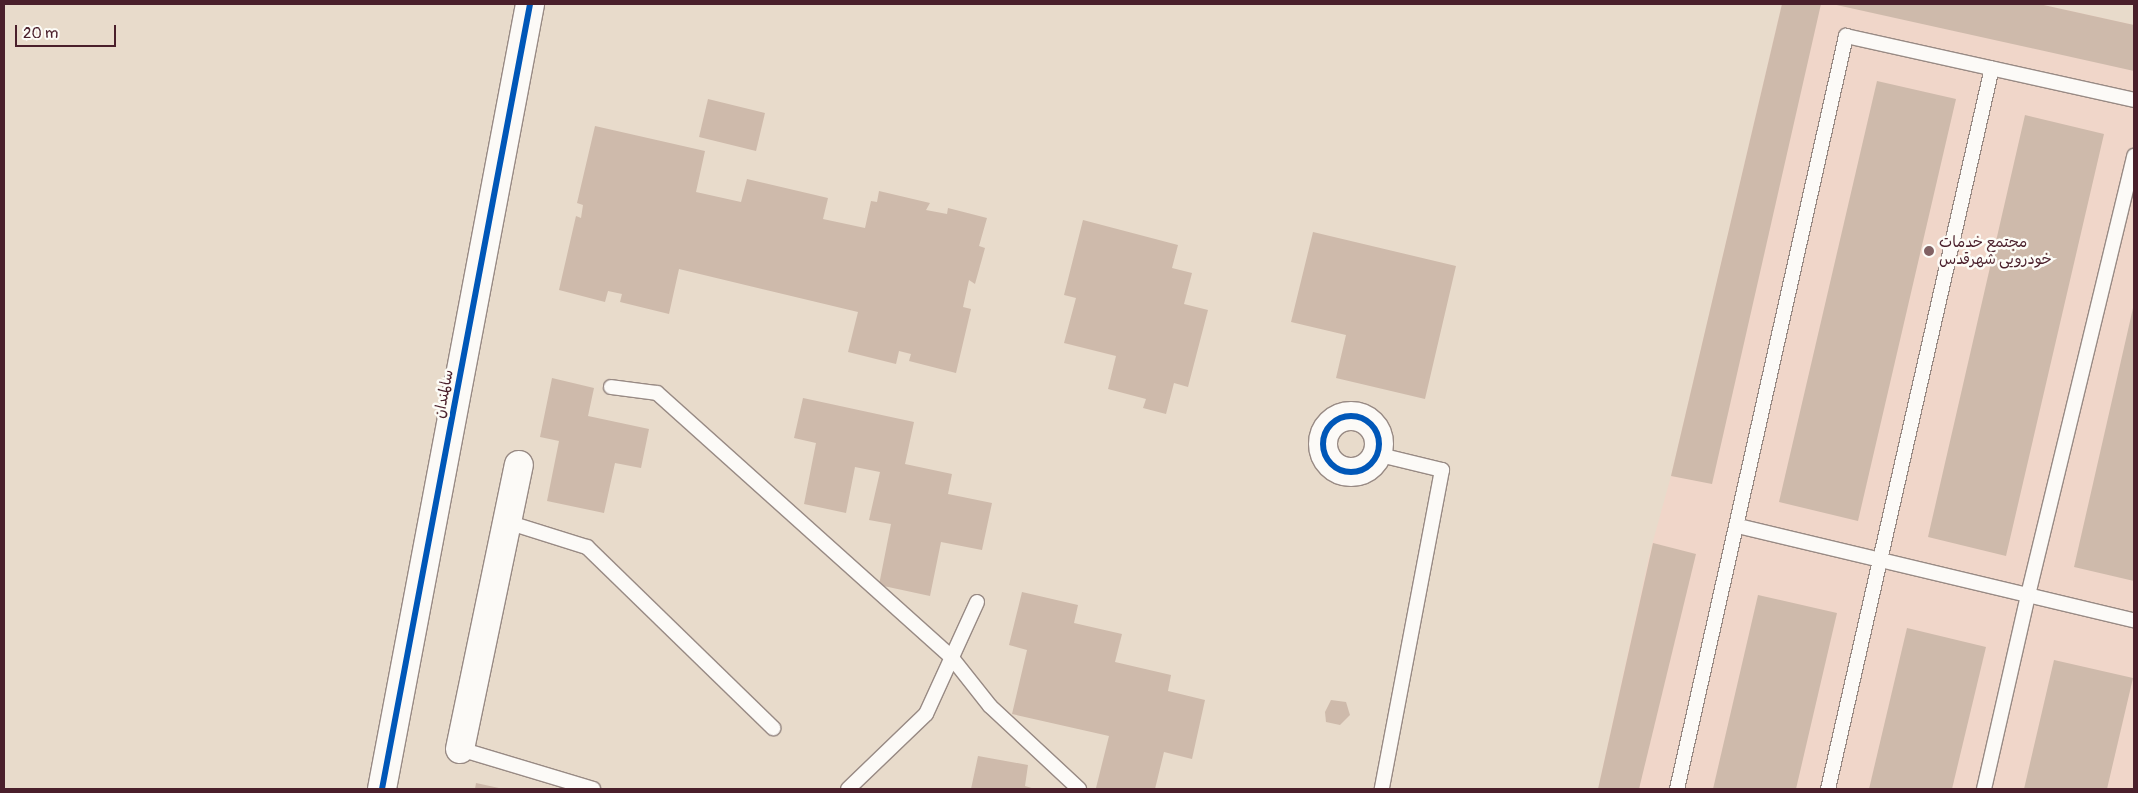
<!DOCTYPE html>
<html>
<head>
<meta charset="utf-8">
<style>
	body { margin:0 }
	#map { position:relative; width:2138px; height:793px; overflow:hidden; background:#e8dbcb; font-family:Pangolin,"Playpen Sans Arabic",sans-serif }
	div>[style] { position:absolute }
	.built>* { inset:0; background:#f0d6c9 }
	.building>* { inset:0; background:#cebaab }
	.roads { filter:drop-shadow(1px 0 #988a84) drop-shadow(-1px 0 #988a84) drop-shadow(0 1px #988a84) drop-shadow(0 -1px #988a84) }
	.service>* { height:14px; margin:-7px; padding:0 7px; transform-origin:7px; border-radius:7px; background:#fcfaf7 }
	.minor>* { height:28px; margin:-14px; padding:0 14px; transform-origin:14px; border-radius:14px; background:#fcfaf7 }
	.minor>.ring { margin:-14px; padding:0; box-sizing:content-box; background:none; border:28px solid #fcfaf7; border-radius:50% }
	.tertiary>* { height:28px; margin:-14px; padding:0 14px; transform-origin:14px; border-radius:14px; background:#fcfaf7 }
	.cycleway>* { height:6px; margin:-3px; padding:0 3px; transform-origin:3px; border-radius:3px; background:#0057b8 }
	.cycleway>.ring { margin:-3px; padding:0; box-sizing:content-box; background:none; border:6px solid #0057b8; border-radius:50% }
	.dots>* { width:14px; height:14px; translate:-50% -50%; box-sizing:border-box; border:2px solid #fdfcf7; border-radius:50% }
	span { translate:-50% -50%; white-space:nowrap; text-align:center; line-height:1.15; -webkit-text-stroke:5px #fdfcf7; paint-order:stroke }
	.poi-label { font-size:15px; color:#4a1f2b }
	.left { translate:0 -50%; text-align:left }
	.street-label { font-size:15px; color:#4a1f2b }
	.frame { position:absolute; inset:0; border:5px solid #4a1f2b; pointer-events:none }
	.scale { position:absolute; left:15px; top:25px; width:101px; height:22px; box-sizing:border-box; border:2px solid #4a1f2b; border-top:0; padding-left:6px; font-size:15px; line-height:18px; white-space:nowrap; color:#4a1f2b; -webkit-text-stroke:4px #fdfcf7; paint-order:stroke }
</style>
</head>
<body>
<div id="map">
	<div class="built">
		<i style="clip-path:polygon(1782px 4px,2039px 4px,2134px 25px,2134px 789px,1598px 789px,1650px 552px,1671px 476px)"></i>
	</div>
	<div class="building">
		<i style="clip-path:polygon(1782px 4px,1821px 4px,1712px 484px,1671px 476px)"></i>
		<i style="clip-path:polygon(1832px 4px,2039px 4px,2134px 25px,2134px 71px)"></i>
		<i style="clip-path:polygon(1877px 81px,1956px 99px,1858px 521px,1779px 502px)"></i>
		<i style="clip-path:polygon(708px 99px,765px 113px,756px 151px,699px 137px)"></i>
		<i style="clip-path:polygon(2025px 115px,2104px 134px,2006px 556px,1928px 537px)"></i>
		<i style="clip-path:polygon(595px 126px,705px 151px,696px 192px,741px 202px,747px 179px,828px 198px,823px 219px,865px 228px,871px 201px,877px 202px,879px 191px,930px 203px,926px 210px,947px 214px,948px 208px,987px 218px,979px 246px,985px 248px,975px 284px,969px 280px,963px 307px,971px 309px,956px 373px,909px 361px,911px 354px,899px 351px,896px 364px,848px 352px,858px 312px,679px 269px,669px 314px,620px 302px,622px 294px,608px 291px,605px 302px,559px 290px,576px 216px,581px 218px,583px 205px,577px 203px)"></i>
		<i style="clip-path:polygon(1083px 220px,1178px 245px,1172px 268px,1192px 273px,1184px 304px,1208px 310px,1188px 387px,1174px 383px,1166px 414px,1143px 408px,1146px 399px,1108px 389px,1116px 356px,1064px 343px,1076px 298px,1064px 295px)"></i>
		<i style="clip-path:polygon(1313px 232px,1456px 266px,1425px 399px,1336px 378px,1346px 335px,1291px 322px)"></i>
		<i style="clip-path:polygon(2133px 308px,2134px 309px,2134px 581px,2074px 567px)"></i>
		<i style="clip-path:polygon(552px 378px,594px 388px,588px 416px,649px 429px,641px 468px,615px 463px,604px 513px,547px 501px,559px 441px,540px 437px)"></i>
		<i style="clip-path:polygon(803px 398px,914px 422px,905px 464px,952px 474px,948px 494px,992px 503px,982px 550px,941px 542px,930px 596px,879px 585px,891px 524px,869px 520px,880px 472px,855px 467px,846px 513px,804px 504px,816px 443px,794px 438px)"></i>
		<i style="clip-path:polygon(1653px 543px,1696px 554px,1639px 789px,1598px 789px)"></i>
		<i style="clip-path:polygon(1022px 592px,1078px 605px,1074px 623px,1122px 634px,1115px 662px,1171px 675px,1168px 691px,1205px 700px,1192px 759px,1164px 752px,1155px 789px,1096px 788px,1109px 736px,1012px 714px,1027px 650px,1009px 645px)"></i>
		<i style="clip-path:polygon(1758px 595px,1837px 613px,1796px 789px,1713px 789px)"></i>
		<i style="clip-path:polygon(1907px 628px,1986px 647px,1952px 789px,1869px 789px)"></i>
		<i style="clip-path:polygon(2054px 660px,2133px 678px,2107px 789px,2024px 789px)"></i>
		<i style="clip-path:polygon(1331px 700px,1346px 702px,1350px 715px,1340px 725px,1326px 722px,1325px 712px)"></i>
		<i style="clip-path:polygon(978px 756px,1028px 765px,1025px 786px,1035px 789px,971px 789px)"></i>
		<i style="clip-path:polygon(476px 783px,499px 788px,499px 789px,475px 789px)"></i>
	</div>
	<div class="roads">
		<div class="service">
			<i style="left:611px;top:387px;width:46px;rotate:7.4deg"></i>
			<i style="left:657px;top:393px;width:397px;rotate:41.9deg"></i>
			<i style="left:952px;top:658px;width:61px;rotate:51.6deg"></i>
			<i style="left:990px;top:706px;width:122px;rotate:43deg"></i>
			<i style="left:1376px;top:454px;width:68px;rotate:13.6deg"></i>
			<i style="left:1442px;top:470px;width:325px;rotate:100.7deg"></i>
			<i style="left:507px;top:522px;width:84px;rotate:17.4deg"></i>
			<i style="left:587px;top:547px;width:260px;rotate:44.2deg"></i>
			<i style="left:1738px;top:526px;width:407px;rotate:13.4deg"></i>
			<i style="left:460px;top:749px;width:139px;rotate:16.7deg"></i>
			<i style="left:848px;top:789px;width:108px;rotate:-43.9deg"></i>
			<i style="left:926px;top:714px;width:123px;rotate:-65.5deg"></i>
			<i style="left:1677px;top:789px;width:772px;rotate:-77.35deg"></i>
			<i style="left:1846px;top:36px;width:295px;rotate:12.5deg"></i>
			<i style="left:1828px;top:789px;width:739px;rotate:-77.19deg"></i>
			<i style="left:1984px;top:789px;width:199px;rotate:-77.2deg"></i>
			<i style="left:2028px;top:595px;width:452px;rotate:-76.4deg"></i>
		</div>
		<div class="minor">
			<i class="ring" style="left:1323px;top:416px;width:28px;height:28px"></i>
			<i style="left:460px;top:749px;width:290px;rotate:-78.3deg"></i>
		</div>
		<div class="tertiary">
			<i style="left:382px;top:789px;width:799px;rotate:-79.32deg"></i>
		</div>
	</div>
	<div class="cycleway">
		<i class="ring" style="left:1323px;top:416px;width:50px;height:50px"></i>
		<i style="left:382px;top:789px;width:799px;rotate:-79.32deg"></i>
	</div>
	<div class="dots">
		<i style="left:1929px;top:251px;background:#816163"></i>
	</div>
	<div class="poi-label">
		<span class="left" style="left:1939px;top:251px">مجتمع خدمات<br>خودرویی شهرقدس</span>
	</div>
	<div class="street-label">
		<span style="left:444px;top:394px;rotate:-79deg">سالمندان</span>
	</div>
	<div class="frame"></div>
	<div class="scale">20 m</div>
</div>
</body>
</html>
